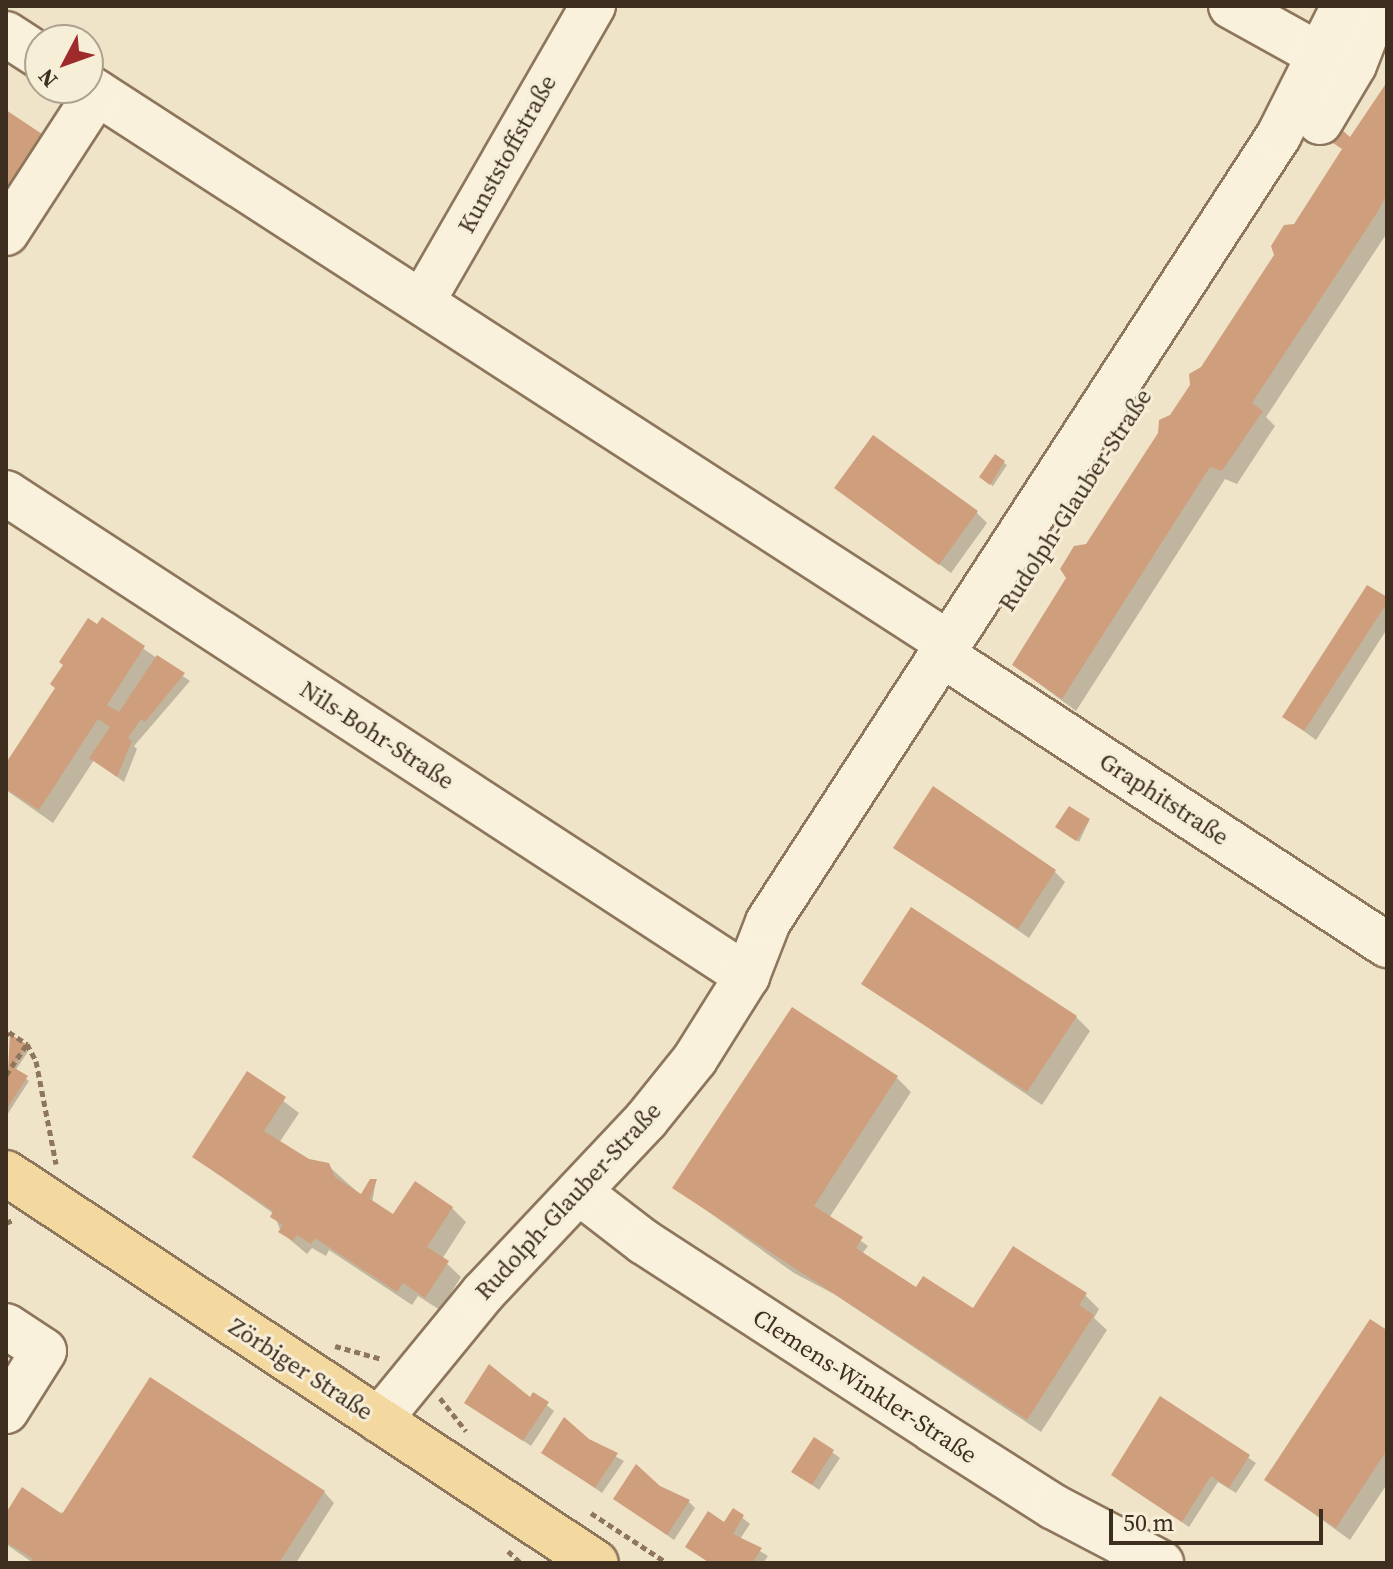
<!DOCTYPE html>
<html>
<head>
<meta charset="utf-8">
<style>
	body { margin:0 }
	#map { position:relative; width:1393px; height:1569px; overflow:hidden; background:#f0e4c8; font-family:"Source Serif 4",serif }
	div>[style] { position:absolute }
	.shadow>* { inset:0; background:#0003 }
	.building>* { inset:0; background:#cf9f7d }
	.path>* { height:5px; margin-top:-2.5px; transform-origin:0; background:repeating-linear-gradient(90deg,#8d765c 0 6px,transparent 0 10px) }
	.roads { filter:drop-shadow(2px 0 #8d765c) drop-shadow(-2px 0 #8d765c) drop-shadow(0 2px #8d765c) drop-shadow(0 -2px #8d765c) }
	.minor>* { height:44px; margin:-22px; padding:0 22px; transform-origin:22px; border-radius:22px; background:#faf1dc }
	.major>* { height:44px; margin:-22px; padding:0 22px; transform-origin:22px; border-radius:22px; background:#f3d9a0 }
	span { translate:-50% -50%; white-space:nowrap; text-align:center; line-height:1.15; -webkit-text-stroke:6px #f7eed8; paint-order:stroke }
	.street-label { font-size:24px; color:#3d2e20 }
	.frame { position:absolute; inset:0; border:8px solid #3d2e20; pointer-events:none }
	.north { position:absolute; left:24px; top:24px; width:80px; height:80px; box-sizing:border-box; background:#f7eed8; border:2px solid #ada18e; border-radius:50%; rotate:229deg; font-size:22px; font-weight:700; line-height:32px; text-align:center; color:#3d2e20 }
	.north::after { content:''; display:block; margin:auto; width:28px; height:36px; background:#9e2a2b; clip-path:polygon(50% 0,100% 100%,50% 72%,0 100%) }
	.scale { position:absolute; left:1109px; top:1509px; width:214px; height:36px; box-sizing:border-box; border:4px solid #3d2e20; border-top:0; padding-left:10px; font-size:24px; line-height:28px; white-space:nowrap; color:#3d2e20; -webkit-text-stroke:6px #f7eed8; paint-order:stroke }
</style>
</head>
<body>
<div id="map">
	<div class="shadow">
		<i style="clip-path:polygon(1387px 86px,1387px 233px,1266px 417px,1275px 426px,1237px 484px,1225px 479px,1076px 711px,1014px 665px)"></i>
		<i style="clip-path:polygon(995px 457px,1007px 465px,993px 486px,984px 480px)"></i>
		<i style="clip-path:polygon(837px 488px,977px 513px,987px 523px,951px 573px)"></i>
		<i style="clip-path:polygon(1387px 600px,1387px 629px,1316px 740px,1285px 717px)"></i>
		<i style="clip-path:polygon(102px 620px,190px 681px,134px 746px,137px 749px,124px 782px,94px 760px,53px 823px,6px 790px,6px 767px)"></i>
		<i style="clip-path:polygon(1089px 821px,1079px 842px,1060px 830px)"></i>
		<i style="clip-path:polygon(896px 847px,1055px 872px,1065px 882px,1029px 938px)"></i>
		<i style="clip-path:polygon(864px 984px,1076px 1017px,1090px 1031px,1042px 1105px)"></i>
		<i style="clip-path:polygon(10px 1037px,29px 1050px,15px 1071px,29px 1081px,7px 1115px)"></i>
		<i style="clip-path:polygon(248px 1074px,299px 1113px,279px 1143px,308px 1161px,325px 1163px,362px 1196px,376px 1181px,372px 1203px,394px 1217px,452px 1208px,466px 1222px,442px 1259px,461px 1277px,440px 1310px,418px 1296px,412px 1305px,329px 1250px,326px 1256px,312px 1248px,307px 1254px,281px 1232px,274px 1214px,194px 1157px)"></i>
		<i style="clip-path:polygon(897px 1078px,911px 1092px,829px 1218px,868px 1246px,862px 1254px,916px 1289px,974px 1311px,1085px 1295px,1099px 1309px,1094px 1318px,1107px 1330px,1041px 1432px,834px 1294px,794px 1273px,675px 1188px)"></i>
		<i style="clip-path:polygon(1387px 1332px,1387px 1484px,1350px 1540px,1267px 1480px)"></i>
		<i style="clip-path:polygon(534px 1395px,554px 1411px,531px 1446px,466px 1402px,530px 1399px)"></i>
		<i style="clip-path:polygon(1161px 1399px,1256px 1463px,1236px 1493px,1218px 1482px,1189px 1527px,1120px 1481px)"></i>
		<i style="clip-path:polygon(815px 1440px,840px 1458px,819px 1490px,794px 1472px)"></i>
		<i style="clip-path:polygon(587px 1441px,624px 1461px,602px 1493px,544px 1452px)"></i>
		<i style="clip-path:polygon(324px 1492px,334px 1503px,296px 1563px,33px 1563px,6px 1544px,6px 1517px)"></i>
		<i style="clip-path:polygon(616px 1499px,689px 1502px,695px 1508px,674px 1540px)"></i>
		<i style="clip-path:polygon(734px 1511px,750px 1524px,740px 1539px,768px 1556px,763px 1563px,709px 1563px,687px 1546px,724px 1525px)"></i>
	</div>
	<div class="building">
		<i style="clip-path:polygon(1387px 82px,1387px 194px,1377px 213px,1252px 403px,1263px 411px,1222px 471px,1210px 467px,1062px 699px,1012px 665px,1066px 578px,1060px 569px,1074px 546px,1086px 544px,1158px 433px,1159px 420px,1170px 415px,1190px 385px,1189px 374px,1201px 367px,1274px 255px,1271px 246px,1284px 225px,1294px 224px,1342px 149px,1333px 143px,1342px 130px,1350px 137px)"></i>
		<i style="clip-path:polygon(6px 110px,54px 142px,6px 214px)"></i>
		<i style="clip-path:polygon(873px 435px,978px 511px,939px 565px,834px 488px)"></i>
		<i style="clip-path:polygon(995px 454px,1005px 461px,990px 485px,979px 477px)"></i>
		<i style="clip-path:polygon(1367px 585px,1387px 597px,1387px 603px,1304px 731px,1282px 717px)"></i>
		<i style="clip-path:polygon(102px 617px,145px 646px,107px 705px,119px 712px,157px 655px,185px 673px,145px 722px,141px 719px,128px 738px,132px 741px,117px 777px,89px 758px,110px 727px,98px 719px,39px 810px,6px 789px,6px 763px,55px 688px,50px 684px,63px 665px,59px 662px,88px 618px,97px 624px)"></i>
		<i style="clip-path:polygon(933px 786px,1056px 870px,1018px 929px,893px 848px)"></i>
		<i style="clip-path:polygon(1069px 806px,1090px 819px,1076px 841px,1055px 827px)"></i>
		<i style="clip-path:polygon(911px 907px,1077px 1016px,1027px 1092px,861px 984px)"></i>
		<i style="clip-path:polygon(792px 1007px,898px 1076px,814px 1206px,863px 1237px,856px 1248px,916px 1287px,923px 1276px,973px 1308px,1013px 1246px,1087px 1293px,1079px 1305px,1094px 1315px,1027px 1420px,672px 1188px)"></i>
		<i style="clip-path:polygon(10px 1034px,28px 1045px,13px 1067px,28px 1076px,6px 1110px)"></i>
		<i style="clip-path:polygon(247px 1071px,286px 1097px,264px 1131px,309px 1159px,329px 1163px,335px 1177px,361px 1194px,370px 1179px,377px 1179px,370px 1199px,393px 1214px,415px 1181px,453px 1207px,427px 1247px,449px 1261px,425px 1298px,403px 1283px,397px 1292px,315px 1238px,311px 1244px,297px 1235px,293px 1241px,278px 1232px,283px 1225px,270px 1217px,273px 1211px,192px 1157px)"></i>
		<i style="clip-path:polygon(1370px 1319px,1387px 1330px,1387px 1450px,1336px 1528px,1264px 1480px)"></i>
		<i style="clip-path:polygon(489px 1364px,530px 1397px,533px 1392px,549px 1402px,523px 1441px,464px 1403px)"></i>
		<i style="clip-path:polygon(150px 1377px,325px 1491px,279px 1563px,31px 1563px,33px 1559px,6px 1542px,6px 1513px,22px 1487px,62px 1514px)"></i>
		<i style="clip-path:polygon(1160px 1396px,1250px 1455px,1229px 1488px,1211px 1476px,1182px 1522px,1111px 1475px)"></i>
		<i style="clip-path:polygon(564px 1417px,589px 1439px,618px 1453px,595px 1488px,541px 1453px)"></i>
		<i style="clip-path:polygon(814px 1437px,834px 1450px,812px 1485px,791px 1472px)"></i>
		<i style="clip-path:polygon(636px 1464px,660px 1486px,690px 1500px,667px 1535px,613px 1499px)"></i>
		<i style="clip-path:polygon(733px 1508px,744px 1515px,733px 1534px,762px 1548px,752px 1563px,710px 1563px,685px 1547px,708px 1511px,724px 1522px)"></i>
	</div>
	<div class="path">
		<i style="left:6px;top:1035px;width:4px;rotate:-45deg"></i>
		<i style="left:9px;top:1032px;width:22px;rotate:34deg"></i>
		<i style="left:27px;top:1044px;width:19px;rotate:62deg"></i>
		<i style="left:36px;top:1061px;width:105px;rotate:79deg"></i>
		<i style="left:6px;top:1075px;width:37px;rotate:-56deg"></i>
		<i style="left:6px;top:1223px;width:10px;rotate:-24deg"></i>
		<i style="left:335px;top:1346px;width:49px;rotate:15.5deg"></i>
		<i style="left:440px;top:1398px;width:42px;rotate:51.8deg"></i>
		<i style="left:591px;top:1513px;width:91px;rotate:33.3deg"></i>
		<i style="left:508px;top:1551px;width:18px;rotate:43deg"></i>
	</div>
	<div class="roads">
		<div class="minor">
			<i style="left:1231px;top:6px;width:105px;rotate:29deg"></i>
			<i style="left:6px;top:34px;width:40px;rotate:32.9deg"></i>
			<i style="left:88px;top:87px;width:1024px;rotate:32.88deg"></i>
			<i style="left:1320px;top:122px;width:66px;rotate:-59.2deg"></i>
			<i style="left:1354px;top:65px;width:63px;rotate:-68.7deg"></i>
			<i style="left:6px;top:233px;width:167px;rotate:-57deg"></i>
			<i style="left:422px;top:302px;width:342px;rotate:-60deg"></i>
			<i style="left:6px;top:493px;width:885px;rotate:33.1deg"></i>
			<i style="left:941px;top:654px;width:533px;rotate:33.12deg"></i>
			<i style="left:579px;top:1192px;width:82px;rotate:37.6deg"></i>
			<i style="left:644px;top:1242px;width:345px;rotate:33deg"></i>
			<i style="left:933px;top:1430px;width:143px;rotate:32.5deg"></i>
			<i style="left:1054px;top:1507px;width:121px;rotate:27.6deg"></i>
			<i style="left:6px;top:1326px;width:45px;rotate:33.3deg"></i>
			<i style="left:44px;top:1351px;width:71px;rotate:122.3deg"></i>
			<i style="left:379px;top:1420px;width:164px;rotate:-50.7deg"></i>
			<i style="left:483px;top:1293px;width:238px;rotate:-46.7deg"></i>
			<i style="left:646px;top:1120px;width:78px;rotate:-51.2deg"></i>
			<i style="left:695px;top:1059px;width:98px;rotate:-57.9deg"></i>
			<i style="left:747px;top:976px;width:58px;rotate:-68.7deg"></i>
			<i style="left:768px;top:922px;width:938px;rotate:-57deg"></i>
			<i style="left:1279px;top:135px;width:144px;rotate:-63.3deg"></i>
		</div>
		<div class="major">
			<i style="left:6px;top:1173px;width:707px;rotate:33.47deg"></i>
		</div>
	</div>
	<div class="street-label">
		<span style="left:507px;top:154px;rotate:-61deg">Kunststoffstraße</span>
		<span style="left:1075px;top:500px;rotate:-57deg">Rudolph-Glauber-Straße</span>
		<span style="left:377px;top:735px;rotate:33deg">Nils-Bohr-Straße</span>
		<span style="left:1164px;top:799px;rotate:33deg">Graphitstraße</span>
		<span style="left:568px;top:1201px;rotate:-47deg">Rudolph-Glauber-Straße</span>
		<span style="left:301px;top:1369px;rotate:33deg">Zörbiger Straße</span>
		<span style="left:865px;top:1386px;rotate:33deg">Clemens-Winkler-Straße</span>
	</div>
	<div class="frame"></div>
	<div class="north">N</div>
	<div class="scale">50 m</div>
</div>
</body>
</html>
